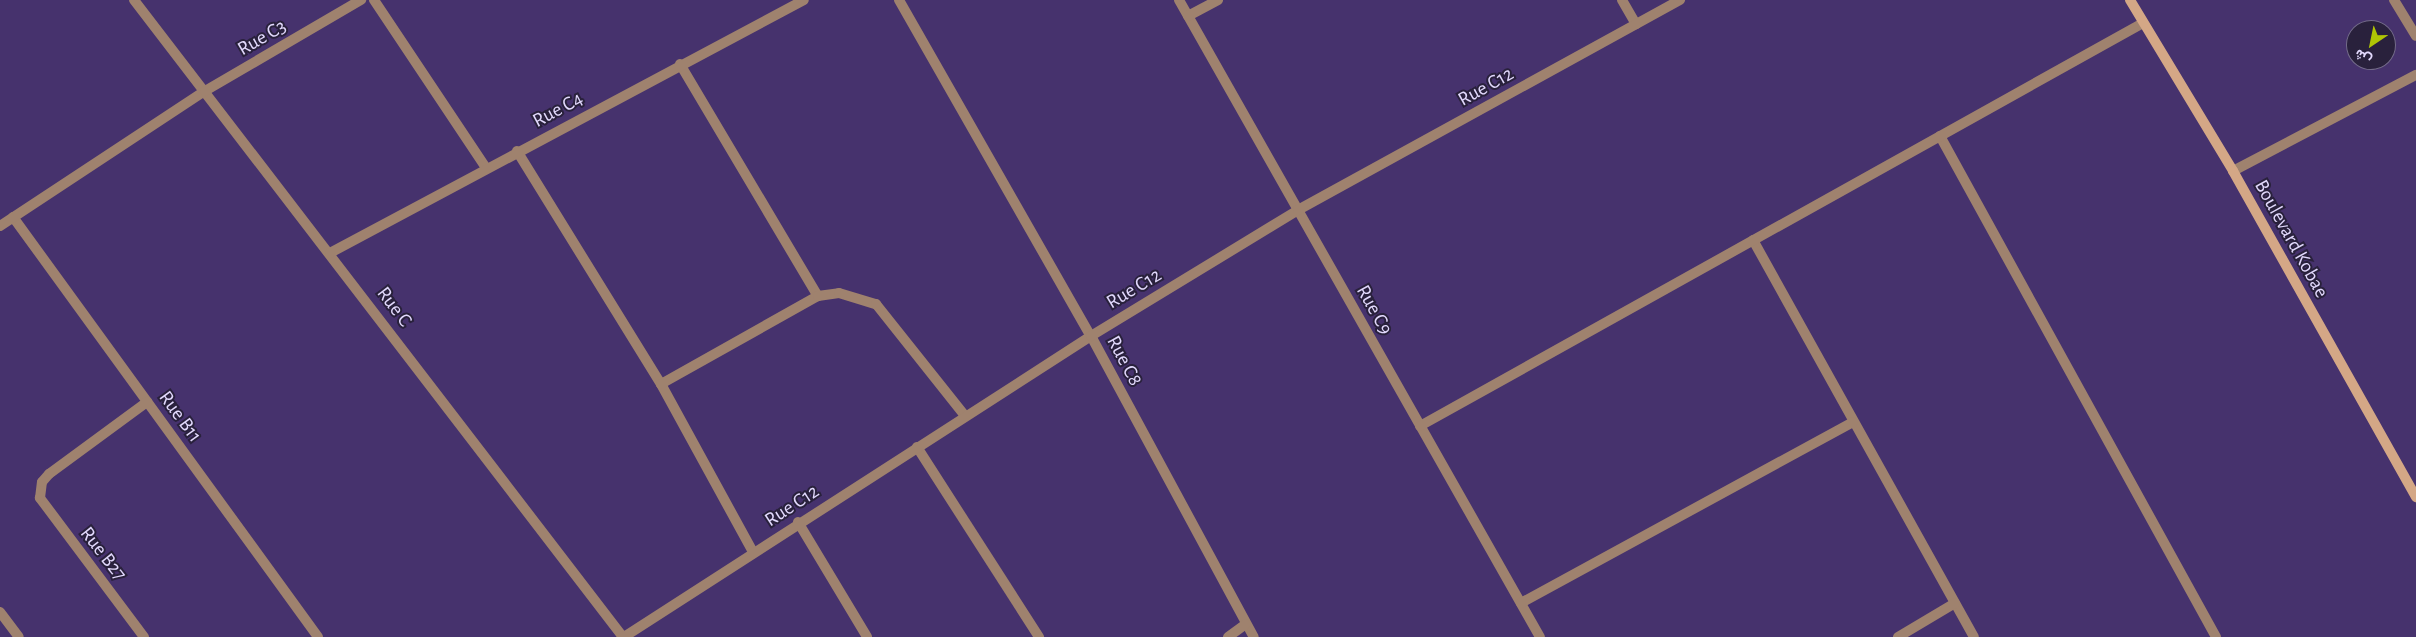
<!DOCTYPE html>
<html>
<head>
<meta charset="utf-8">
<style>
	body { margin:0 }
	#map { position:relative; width:2416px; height:637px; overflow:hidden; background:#46326d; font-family:"Alegreya Sans",Vazirmatn,sans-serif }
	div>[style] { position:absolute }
	.street>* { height:10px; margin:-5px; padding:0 5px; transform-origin:5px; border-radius:5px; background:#9f826e }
	.secondary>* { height:10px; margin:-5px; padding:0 5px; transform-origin:5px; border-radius:5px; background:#d4a786 }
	span { translate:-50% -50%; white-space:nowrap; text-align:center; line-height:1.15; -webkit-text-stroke:4px #29213c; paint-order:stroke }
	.street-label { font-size:20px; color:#e2d9fd }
	.north { position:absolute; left:2346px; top:20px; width:50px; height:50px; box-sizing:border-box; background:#29213c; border:1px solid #736b89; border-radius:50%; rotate:214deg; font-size:14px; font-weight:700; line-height:20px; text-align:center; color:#e2d9fd }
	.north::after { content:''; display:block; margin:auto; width:18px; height:22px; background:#afc504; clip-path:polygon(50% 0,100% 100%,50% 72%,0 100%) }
</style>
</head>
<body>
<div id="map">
	<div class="street">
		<i style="left:134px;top:0;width:803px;rotate:52.49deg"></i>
		<i style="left:374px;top:0;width:202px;rotate:56.3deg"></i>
		<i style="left:899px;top:0;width:387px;rotate:60.3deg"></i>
		<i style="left:1091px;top:336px;width:342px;rotate:61.6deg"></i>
		<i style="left:1179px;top:0;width:732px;rotate:60.46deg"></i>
		<i style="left:1622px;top:0;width:28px;rotate:60deg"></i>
		<i style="left:2394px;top:0;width:42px;rotate:58.6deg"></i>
		<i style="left:1188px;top:16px;width:34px;rotate:-28deg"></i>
		<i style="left:680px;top:64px;width:270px;rotate:59.3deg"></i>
		<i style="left:1940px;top:136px;width:572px;rotate:61.15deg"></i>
		<i style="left:517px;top:151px;width:274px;rotate:58.3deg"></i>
		<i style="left:661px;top:384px;width:192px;rotate:61.3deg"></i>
		<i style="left:2233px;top:171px;width:207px;rotate:-27.7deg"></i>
		<i style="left:13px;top:217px;width:519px;rotate:54.01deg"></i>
		<i style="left:0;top:226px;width:245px;rotate:-33.4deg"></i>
		<i style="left:205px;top:91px;width:181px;rotate:-30.3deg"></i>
		<i style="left:1753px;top:240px;width:454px;rotate:60.9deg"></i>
		<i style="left:330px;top:253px;width:537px;rotate:-28.09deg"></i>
		<i style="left:661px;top:384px;width:180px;rotate:-29.3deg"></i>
		<i style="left:818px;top:296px;width:21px;rotate:-8deg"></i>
		<i style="left:839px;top:293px;width:39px;rotate:17deg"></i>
		<i style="left:876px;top:304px;width:143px;rotate:51.5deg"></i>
		<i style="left:1420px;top:426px;width:828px;rotate:-29.14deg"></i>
		<i style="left:917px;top:447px;width:226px;rotate:57.3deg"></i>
		<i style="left:798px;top:522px;width:134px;rotate:59deg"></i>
		<i style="left:1521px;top:603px;width:378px;rotate:-28.6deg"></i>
		<i style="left:0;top:612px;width:31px;rotate:53deg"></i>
		<i style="left:144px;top:637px;width:174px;rotate:-126.8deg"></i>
		<i style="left:40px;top:498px;width:16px;rotate:-83deg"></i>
		<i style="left:42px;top:482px;width:11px;rotate:-49deg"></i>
		<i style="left:49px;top:474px;width:122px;rotate:-36.3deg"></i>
		<i style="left:624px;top:637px;width:556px;rotate:-32.8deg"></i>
		<i style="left:1091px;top:336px;width:242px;rotate:-31.3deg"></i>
		<i style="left:1298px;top:210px;width:436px;rotate:-28.8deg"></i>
		<i style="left:1228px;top:637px;width:22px;rotate:-36deg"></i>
		<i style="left:1898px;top:637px;width:66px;rotate:-30.8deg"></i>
	</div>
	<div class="secondary">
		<i style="left:2130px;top:0;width:200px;rotate:58.9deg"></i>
		<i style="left:2233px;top:171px;width:374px;rotate:60.7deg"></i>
	</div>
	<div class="street-label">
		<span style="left:262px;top:38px;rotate:-30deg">Rue C3</span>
		<span style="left:1486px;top:87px;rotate:-29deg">Rue C12</span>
		<span style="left:558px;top:110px;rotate:-28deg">Rue C4</span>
		<span style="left:2291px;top:239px;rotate:61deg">Boulevard Kobae</span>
		<span style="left:1134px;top:289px;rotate:-31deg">Rue C12</span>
		<span style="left:394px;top:307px;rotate:53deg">Rue C</span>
		<span style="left:1374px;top:310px;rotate:61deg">Rue C9</span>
		<span style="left:1124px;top:361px;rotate:62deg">Rue C8</span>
		<span style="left:180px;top:417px;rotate:54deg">Rue B11</span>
		<span style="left:792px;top:506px;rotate:-33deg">Rue C12</span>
		<span style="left:103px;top:554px;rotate:52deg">Rue B27</span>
	</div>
	<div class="north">ش</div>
</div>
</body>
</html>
